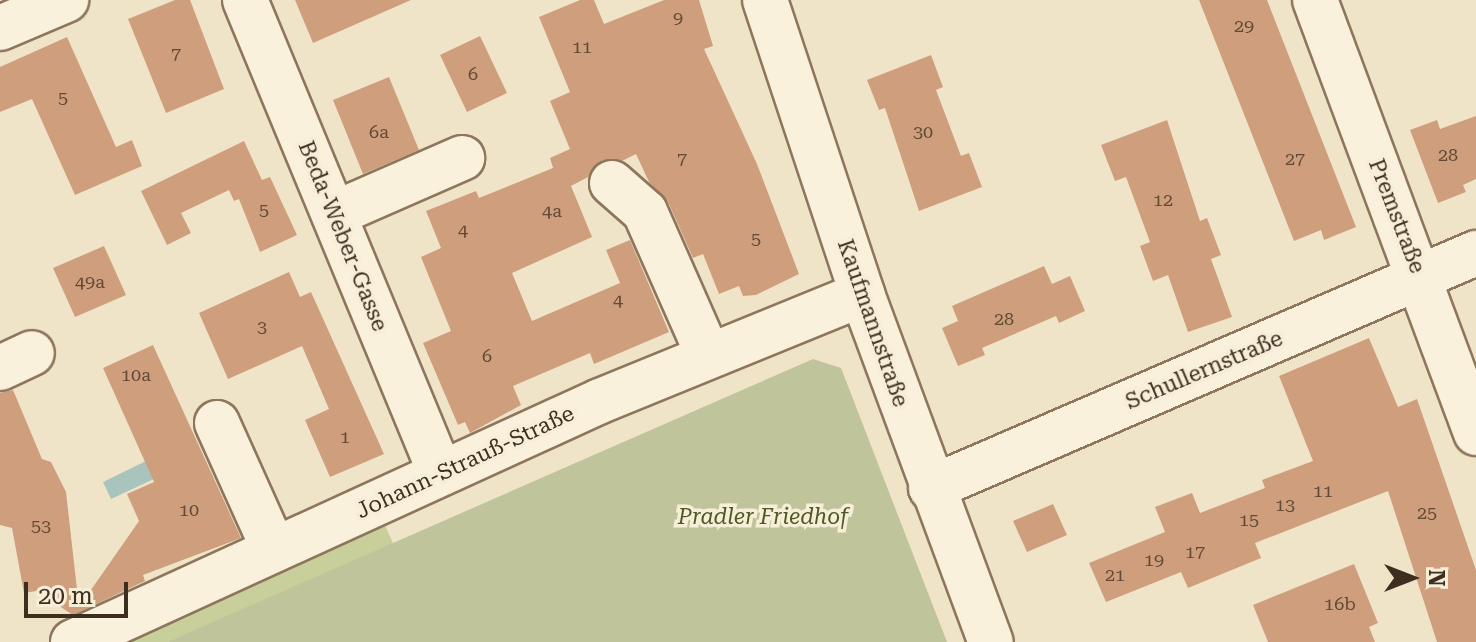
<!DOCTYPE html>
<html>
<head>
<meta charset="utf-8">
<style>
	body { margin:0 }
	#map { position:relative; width:1476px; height:642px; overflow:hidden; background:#f0e4c8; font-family:"Roboto Serif",serif }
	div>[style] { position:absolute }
	.green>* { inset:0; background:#c9cf9b }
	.cemetery>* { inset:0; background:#bfc49a }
	.water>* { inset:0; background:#a9c4bc }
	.building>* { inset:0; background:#cf9f7d }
	.roads { filter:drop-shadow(2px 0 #8d765c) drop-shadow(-2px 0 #8d765c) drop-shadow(0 2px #8d765c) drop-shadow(0 -2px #8d765c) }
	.minor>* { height:44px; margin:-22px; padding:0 22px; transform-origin:22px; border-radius:22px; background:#faf1dc }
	span { translate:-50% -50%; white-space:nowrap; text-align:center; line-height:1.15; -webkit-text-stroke:7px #f7eed8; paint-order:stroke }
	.number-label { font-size:18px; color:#624a37 }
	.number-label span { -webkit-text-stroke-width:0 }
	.street-label { font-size:22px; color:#3d2e20 }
	.park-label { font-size:22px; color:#4d5a26; font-style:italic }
	.north { position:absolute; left:1372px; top:538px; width:80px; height:80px; -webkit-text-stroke:6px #f7eed8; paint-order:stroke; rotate:90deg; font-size:22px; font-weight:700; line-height:32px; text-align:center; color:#3d2e20 }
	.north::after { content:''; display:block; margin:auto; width:28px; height:36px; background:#3d2e20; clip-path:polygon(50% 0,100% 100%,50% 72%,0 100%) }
	.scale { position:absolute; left:24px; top:582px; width:104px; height:36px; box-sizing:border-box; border:4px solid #3d2e20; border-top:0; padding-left:10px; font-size:24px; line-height:28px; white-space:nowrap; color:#3d2e20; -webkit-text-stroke:6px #f7eed8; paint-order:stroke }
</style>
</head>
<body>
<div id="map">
	<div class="green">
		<i style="clip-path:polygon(382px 519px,394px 545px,167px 642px,89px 642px)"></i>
	</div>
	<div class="cemetery">
		<i style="clip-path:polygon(813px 359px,841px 368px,947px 642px,167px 642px)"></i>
	</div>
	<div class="water">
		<i style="clip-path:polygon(148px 460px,156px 478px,111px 499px,103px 482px)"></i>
	</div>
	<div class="building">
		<i style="clip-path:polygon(175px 0,190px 0,224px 89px,166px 113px,128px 19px)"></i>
		<i style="clip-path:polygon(295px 0,411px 0,313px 43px)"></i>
		<i style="clip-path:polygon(580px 0,594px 0,604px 24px,664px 0,699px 0,713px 46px,704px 49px,757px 164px,799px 274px,756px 295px,743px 296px,739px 286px,719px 294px,703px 254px,693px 258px,668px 202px,649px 182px,636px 154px,622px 161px,603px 160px,588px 177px,571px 186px,592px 237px,512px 273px,532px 321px,620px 283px,606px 250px,630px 240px,669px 332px,594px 364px,590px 353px,513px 386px,521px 405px,470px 433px,465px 422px,458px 425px,423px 343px,451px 331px,421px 257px,441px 248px,426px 211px,476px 191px,479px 198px,553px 168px,550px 158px,570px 149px,550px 101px,570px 92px,539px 17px)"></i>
		<i style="clip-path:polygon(1199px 0,1267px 0,1356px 227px,1324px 240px,1321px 230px,1294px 241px)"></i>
		<i style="clip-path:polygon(480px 36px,507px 93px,467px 112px,440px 55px)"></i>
		<i style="clip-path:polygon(67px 37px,116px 147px,132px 140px,142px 166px,75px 195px,32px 99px,0 112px,0 67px)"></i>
		<i style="clip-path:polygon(931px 55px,943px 87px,936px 90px,961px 156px,969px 153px,982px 187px,919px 211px,885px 108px,879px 110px,867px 80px)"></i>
		<i style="clip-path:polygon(389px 77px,419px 150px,363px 174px,333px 100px)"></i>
		<i style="clip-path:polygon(1476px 116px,1476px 179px,1463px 185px,1466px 192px,1438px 203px,1410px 130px,1437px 120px,1440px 129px)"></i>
		<i style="clip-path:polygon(1167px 120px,1200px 221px,1207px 218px,1221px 255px,1211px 259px,1232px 317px,1188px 332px,1168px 275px,1153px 281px,1140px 246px,1150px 242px,1126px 177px,1115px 181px,1101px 145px)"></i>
		<i style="clip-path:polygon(244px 141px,262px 180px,270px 177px,297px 235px,260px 252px,239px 199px,234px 201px,229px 190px,181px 213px,191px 233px,167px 245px,141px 191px)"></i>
		<i style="clip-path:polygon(104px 246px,126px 295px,75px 317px,53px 268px)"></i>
		<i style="clip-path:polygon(1044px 266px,1052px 284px,1070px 276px,1085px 311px,1059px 323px,1056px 316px,982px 348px,985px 355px,958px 366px,942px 328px,958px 321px,952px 306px)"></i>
		<i style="clip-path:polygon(289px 272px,300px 297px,311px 292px,384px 454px,330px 477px,305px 420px,329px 409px,302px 346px,228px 379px,199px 313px)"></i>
		<i style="clip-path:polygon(1369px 338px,1398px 407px,1417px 399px,1476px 570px,1476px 642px,1437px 642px,1388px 491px,1255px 543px,1261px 558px,1188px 588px,1181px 572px,1106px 602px,1089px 563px,1165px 532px,1155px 507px,1192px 493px,1200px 513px,1265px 488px,1262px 480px,1313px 461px,1279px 376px)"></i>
		<i style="clip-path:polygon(153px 345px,241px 538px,143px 575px,145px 581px,73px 615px,36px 591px,24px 593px,12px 528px,0 525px,0 393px,13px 390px,42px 459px,51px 462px,66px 492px,79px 607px,139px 521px,127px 494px,154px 482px,103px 368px)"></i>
		<i style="clip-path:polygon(1053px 504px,1067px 535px,1027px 552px,1013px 521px)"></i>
		<i style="clip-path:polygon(1354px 564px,1378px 623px,1369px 627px,1375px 642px,1268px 642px,1253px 605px)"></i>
	</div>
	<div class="roads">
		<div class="minor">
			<i style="left:245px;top:0;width:511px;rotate:67.55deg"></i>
			<i style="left:765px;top:0;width:310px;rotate:71.7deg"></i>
			<i style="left:862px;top:294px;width:371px;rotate:69.7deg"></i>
			<i style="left:1315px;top:0;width:462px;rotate:69.6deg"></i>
			<i style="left:0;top:28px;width:72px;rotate:-23deg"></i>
			<i style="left:612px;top:183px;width:44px;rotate:41.3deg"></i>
			<i style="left:645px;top:212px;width:156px;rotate:66.2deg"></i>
			<i style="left:334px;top:214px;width:140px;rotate:-23.6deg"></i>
			<i style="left:0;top:368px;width:35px;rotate:-25deg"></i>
			<i style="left:217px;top:423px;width:139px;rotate:65.8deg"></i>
			<i style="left:931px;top:488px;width:594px;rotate:-23.33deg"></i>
			<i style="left:73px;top:642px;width:579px;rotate:-24.57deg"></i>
			<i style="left:600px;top:401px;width:283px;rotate:-22.2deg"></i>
		</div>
	</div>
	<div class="number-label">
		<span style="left:678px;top:18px">9</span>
		<span style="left:1244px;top:26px">29</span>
		<span style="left:582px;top:47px">11</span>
		<span style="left:176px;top:54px">7</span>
		<span style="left:473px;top:74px">6</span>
		<span style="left:63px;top:98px">5</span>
		<span style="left:379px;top:132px">6a</span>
		<span style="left:923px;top:132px">30</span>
		<span style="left:1448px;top:155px">28</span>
		<span style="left:682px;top:159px">7</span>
		<span style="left:1295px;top:159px">27</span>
		<span style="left:1163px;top:200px">12</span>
		<span style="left:264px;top:210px">5</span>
		<span style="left:552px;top:211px">4a</span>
		<span style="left:463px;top:230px">4</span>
		<span style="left:756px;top:239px">5</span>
		<span style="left:90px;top:282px">49a</span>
		<span style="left:618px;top:300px">4</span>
		<span style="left:1004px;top:319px">28</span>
		<span style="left:262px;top:327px">3</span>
		<span style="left:487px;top:356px">6</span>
		<span style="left:136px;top:375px">10a</span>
		<span style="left:345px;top:437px">1</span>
		<span style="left:1323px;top:491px">11</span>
		<span style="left:1285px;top:505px">13</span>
		<span style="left:189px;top:510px">10</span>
		<span style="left:1427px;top:513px">25</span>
		<span style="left:1249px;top:520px">15</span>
		<span style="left:41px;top:526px">53</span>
		<span style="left:1195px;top:552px">17</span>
		<span style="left:1154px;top:560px">19</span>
		<span style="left:1115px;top:575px">21</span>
		<span style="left:1340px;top:604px">16b</span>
	</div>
	<div class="street-label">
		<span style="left:1397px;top:216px;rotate:69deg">Premstraße</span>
		<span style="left:343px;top:236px;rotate:68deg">Beda-Weber-Gasse</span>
		<span style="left:873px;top:323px;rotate:71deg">Kaufmannstraße</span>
		<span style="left:1204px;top:370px;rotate:-23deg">Schullernstraße</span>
		<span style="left:465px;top:462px;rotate:-25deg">Johann-Strauß-Straße</span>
	</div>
	<div class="park-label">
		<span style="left:763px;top:517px">Pradler Friedhof</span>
	</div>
	<div class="north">N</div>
	<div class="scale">20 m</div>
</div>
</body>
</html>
